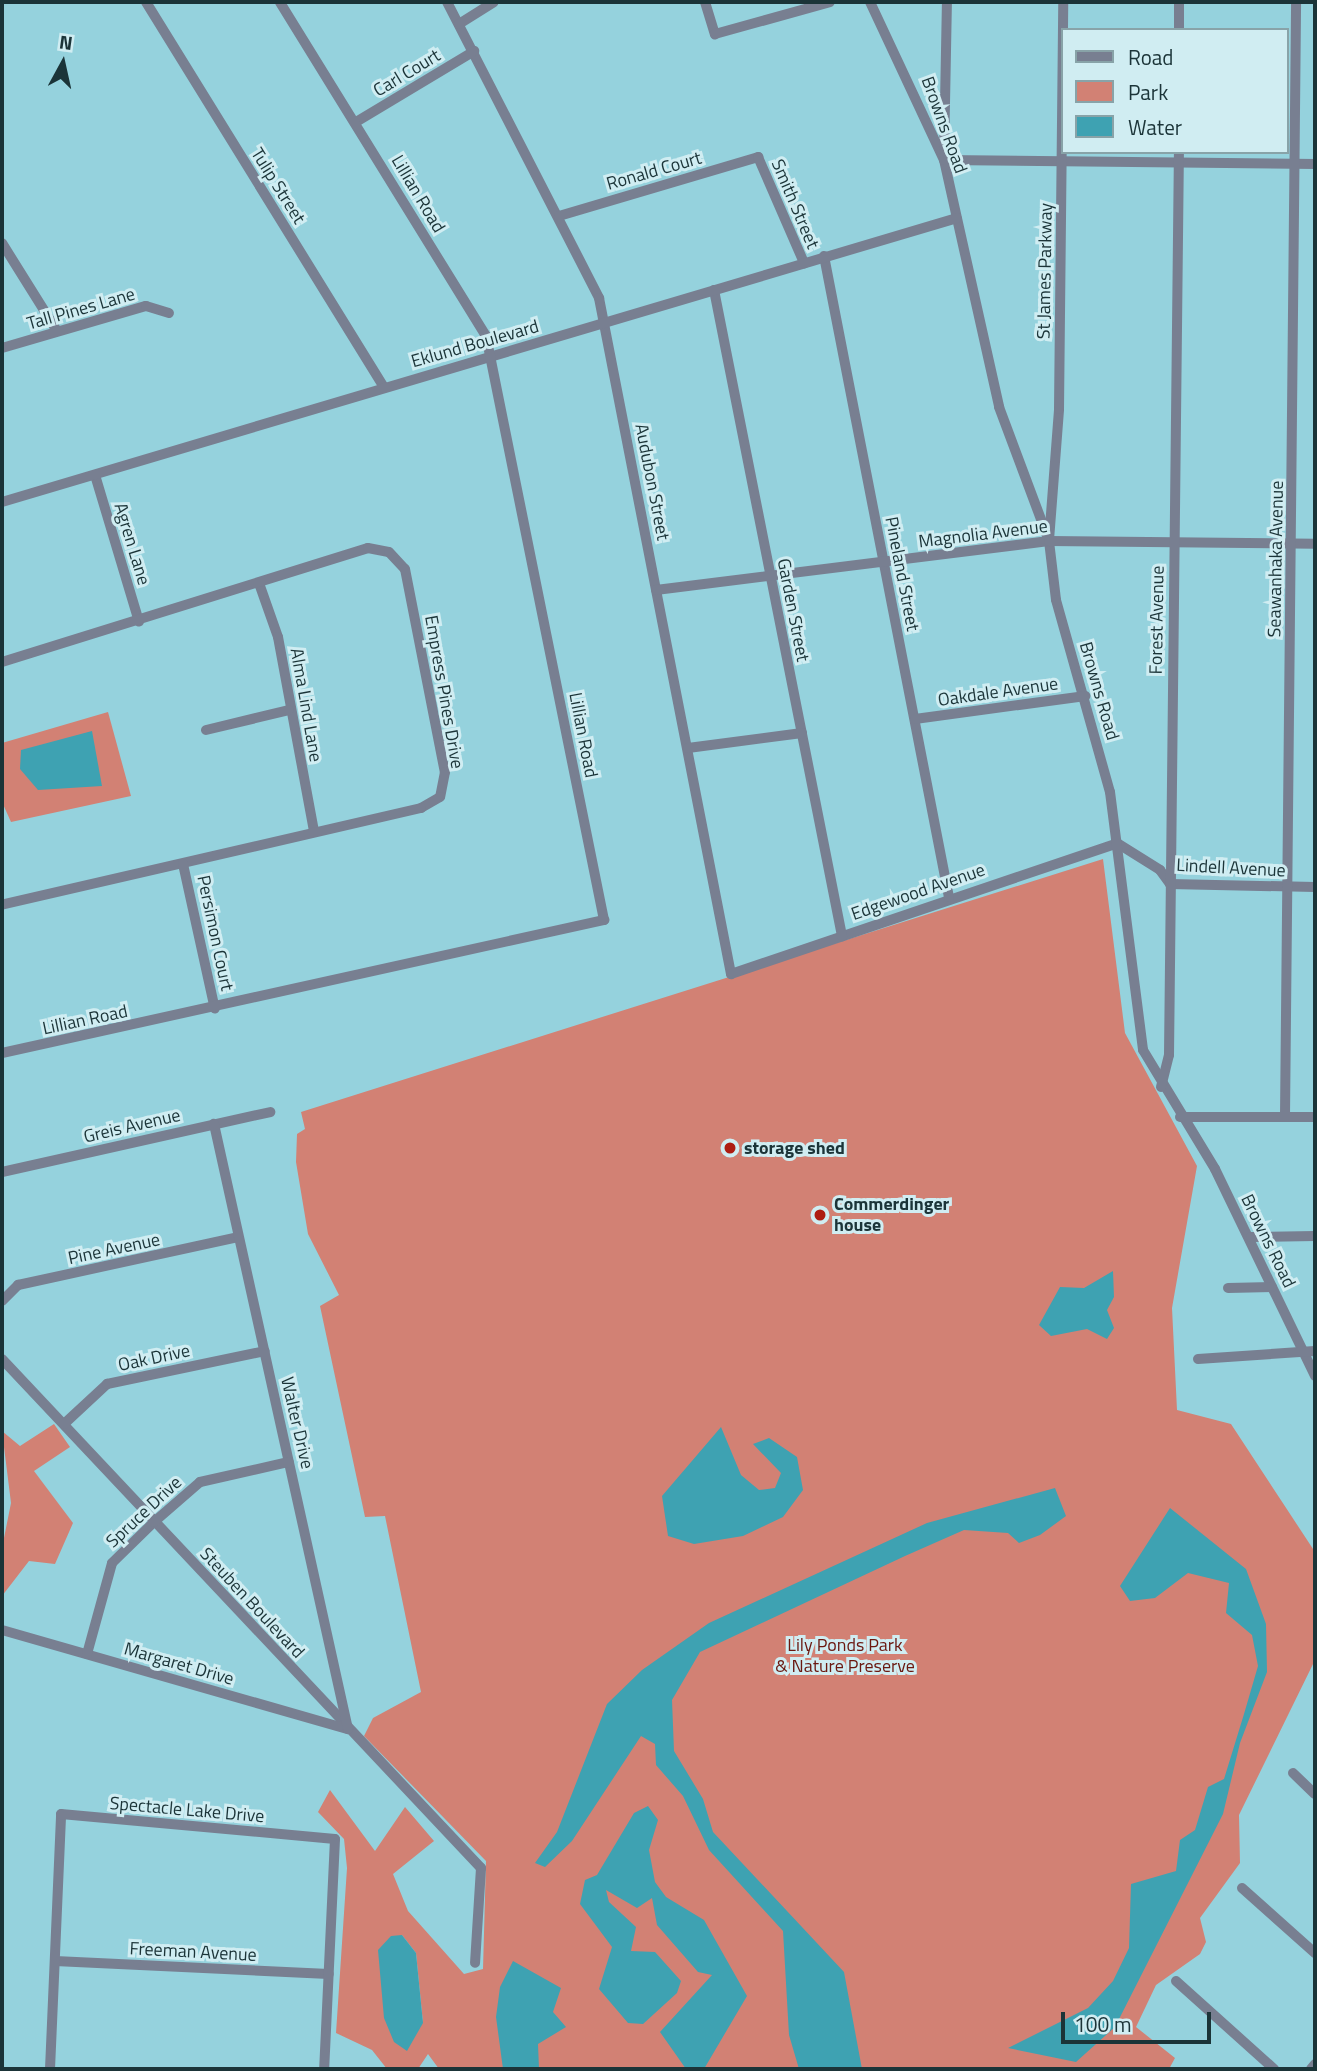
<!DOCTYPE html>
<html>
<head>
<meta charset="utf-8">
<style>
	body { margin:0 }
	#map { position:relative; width:1317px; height:2071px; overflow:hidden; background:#95d2dd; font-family:"Titillium Web",sans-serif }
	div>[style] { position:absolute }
	.green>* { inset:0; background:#d28174 }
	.water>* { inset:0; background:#3ea2b2 }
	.minor>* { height:10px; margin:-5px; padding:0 5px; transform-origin:5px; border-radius:5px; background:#787f91 }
	.dots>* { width:19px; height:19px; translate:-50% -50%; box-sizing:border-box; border:4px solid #d0edf2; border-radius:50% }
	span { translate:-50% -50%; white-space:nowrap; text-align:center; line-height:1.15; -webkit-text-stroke:6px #d0edf2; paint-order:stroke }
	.street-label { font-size:18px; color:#1b3438 }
	.poi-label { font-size:18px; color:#1b3438; font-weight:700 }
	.left { translate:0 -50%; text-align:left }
	.park-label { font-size:18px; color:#6a170f }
	.frame { position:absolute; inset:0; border:4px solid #1b3438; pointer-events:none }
	.legend { position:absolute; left:1061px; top:28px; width:228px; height:126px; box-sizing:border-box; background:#d0edf2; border:2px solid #88a3a8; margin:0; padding:9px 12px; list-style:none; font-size:21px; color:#1b3438 }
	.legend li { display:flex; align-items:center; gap:14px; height:35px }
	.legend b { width:35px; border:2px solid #88a3a8 }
	.north { position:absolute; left:28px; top:28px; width:70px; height:70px; -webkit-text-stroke:5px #d0edf2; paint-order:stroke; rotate:8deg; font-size:19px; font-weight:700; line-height:28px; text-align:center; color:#1b3438 }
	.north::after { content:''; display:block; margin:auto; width:24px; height:32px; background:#1b3438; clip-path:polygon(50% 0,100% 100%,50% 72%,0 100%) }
	.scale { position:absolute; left:1061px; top:2012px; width:150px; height:32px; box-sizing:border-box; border:4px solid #1b3438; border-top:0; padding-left:9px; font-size:21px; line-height:24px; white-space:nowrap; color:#1b3438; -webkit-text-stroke:5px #d0edf2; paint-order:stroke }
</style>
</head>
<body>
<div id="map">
	<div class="green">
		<i style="clip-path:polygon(108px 712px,131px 796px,11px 822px,2px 802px,2px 743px)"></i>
		<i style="clip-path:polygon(evenodd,1103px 859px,1125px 1033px,1197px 1166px,1172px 1308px,1177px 1410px,1231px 1424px,1315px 1552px,1315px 1660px,1239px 1815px,1240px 1863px,1200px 1918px,1206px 1942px,1200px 1954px,1156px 1985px,1136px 2027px,1175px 2058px,1169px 2069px,439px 2069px,428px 2054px,418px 2069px,387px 2069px,372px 2050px,336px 2033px,347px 1868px,344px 1839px,318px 1812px,330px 1790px,375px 1851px,405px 1807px,434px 1841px,393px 1874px,408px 1911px,464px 1974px,483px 1969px,486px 1861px,364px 1736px,373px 1718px,421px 1692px,385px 1516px,365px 1517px,320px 1306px,339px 1295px,308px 1234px,296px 1162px,297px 1134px,305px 1129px,301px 1112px,1103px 859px,402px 1935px,416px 1953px,423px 2023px,402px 1935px)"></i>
		<i style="clip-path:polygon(54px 1424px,70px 1447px,34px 1471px,73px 1523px,55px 1564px,29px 1561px,2px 1596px,2px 1548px,11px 1503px,2px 1431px,20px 1446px)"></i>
	</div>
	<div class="water">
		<i style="clip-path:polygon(92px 731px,102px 786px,38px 790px,20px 769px,21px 750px)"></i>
		<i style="clip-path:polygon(1113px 1271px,1114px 1297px,1107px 1310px,1114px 1328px,1107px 1339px,1087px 1329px,1051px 1336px,1039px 1325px,1060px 1287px,1084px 1288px)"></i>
		<i style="clip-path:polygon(721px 1427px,741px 1475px,759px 1490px,775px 1488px,781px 1473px,753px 1444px,769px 1438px,797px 1457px,803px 1490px,783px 1517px,743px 1536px,694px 1544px,668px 1536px,662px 1496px)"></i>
		<i style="clip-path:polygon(1055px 1488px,1066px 1516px,1040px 1535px,1019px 1543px,1008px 1533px,964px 1530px,905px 1556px,700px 1652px,672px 1700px,674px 1751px,703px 1799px,713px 1832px,844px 1972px,862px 2069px,799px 2069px,789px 2035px,783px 1931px,709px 1850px,683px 1796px,656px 1765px,655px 1744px,641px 1736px,572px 1841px,545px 1867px,535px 1863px,557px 1832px,607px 1704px,642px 1670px,709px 1623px,927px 1523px)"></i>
		<i style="clip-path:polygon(1170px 1508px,1246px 1569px,1266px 1624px,1267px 1672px,1240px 1743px,1223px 1814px,1115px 2027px,1076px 2062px,1008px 2048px,1088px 2008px,1113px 1981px,1129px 1948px,1131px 1884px,1176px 1871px,1180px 1840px,1195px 1830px,1208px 1787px,1224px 1779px,1244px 1714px,1258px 1666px,1252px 1635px,1226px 1613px,1229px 1583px,1188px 1573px,1155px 1598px,1130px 1601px,1120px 1586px)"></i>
		<i style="clip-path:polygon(648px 1806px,658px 1820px,649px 1850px,655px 1882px,666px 1897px,704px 1920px,747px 1996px,704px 2069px,686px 2069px,660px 2032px,712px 1975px,698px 1972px,657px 1925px,652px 1898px,637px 1908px,606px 1890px,609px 1902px,636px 1927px,631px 1951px,655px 1952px,681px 1981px,677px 1993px,643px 2024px,628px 2023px,599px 1989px,612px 1947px,580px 1904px,585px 1880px,597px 1875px,634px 1813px)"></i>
		<i style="clip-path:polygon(402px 1935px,416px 1953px,423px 2023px,407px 2051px,394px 2042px,384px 2018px,378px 1950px,391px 1936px)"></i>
		<i style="clip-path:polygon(513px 1961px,561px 1988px,553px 2012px,566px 2027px,538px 2044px,539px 2069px,503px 2069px,496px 2017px,500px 1987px)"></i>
	</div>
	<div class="minor">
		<i style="left:146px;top:2px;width:453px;rotate:58.3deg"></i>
		<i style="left:447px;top:2px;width:333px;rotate:62.8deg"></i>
		<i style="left:599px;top:298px;width:689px;rotate:78.95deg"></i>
		<i style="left:731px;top:974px;width:408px;rotate:-18.7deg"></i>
		<i style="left:1117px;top:843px;width:51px;rotate:32.1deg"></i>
		<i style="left:1160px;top:870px;width:17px;rotate:54deg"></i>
		<i style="left:1170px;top:884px;width:145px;rotate:1.2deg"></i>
		<i style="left:705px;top:2px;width:34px;rotate:73deg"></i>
		<i style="left:715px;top:34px;width:119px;rotate:-15.5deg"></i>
		<i style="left:870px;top:2px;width:174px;rotate:64.9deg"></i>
		<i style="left:944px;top:160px;width:253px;rotate:77.4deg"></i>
		<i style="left:999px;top:407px;width:143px;rotate:69.5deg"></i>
		<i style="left:1049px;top:541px;width:59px;rotate:83.2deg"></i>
		<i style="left:1056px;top:600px;width:199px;rotate:74.3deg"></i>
		<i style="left:1110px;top:792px;width:260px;rotate:82.7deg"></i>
		<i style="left:1143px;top:1050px;width:139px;rotate:58.8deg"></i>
		<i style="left:1215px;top:1169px;width:230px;rotate:64.2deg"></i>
		<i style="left:459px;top:24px;width:41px;rotate:-32.2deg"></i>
		<i style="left:1179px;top:30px;width:28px;rotate:-90deg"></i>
		<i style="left:356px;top:122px;width:138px;rotate:-31deg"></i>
		<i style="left:944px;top:155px;width:153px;rotate:-88.9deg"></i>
		<i style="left:944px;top:160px;width:371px;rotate:0.6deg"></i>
		<i style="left:559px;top:216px;width:208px;rotate:-16.5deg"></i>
		<i style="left:758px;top:157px;width:116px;rotate:66.5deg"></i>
		<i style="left:2px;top:243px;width:104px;rotate:58deg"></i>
		<i style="left:824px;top:256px;width:653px;rotate:78.97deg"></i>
		<i style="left:714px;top:290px;width:659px;rotate:78.79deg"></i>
		<i style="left:2px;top:348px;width:150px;rotate:-16.3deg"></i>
		<i style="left:146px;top:306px;width:24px;rotate:17deg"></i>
		<i style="left:95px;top:475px;width:153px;rotate:73.3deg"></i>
		<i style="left:2px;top:502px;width:996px;rotate:-16.56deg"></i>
		<i style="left:1049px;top:540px;width:131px;rotate:-85.6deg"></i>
		<i style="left:1059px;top:409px;width:407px;rotate:-89.4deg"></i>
		<i style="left:260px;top:586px;width:54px;rotate:70.6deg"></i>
		<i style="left:278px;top:637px;width:198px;rotate:79.5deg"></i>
		<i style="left:656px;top:590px;width:396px;rotate:-7.1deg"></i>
		<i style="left:1049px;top:541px;width:266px;rotate:0.6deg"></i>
		<i style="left:2px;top:662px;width:383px;rotate:-17.3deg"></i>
		<i style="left:368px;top:548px;width:21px;rotate:11deg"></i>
		<i style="left:389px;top:552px;width:23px;rotate:47deg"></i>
		<i style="left:405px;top:569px;width:207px;rotate:78.9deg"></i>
		<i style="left:445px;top:772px;width:25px;rotate:101deg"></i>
		<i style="left:440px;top:797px;width:22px;rotate:150deg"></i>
		<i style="left:421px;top:808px;width:430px;rotate:167deg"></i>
		<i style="left:915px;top:719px;width:172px;rotate:-7.7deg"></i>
		<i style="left:206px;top:730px;width:85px;rotate:-13.5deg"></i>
		<i style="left:688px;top:748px;width:115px;rotate:-7.5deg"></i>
		<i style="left:183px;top:864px;width:148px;rotate:77.6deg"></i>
		<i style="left:2px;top:1053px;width:617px;rotate:-12.46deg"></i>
		<i style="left:604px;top:920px;width:596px;rotate:-101.42deg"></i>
		<i style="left:486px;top:336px;width:392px;rotate:-121.7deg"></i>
		<i style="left:1161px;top:1087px;width:33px;rotate:-76deg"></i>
		<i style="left:1169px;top:1055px;width:903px;rotate:-89.37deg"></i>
		<i style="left:1285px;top:1116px;width:1114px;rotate:-89.43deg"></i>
		<i style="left:1180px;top:1117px;width:135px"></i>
		<i style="left:2px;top:1172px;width:275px;rotate:-12.6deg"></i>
		<i style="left:1251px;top:1237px;width:64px;rotate:-0.9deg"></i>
		<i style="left:1228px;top:1288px;width:44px;rotate:-1.3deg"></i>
		<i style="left:2px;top:1301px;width:23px;rotate:-45deg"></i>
		<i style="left:18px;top:1285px;width:225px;rotate:-12.3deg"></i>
		<i style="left:2px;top:1359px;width:699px;rotate:46.74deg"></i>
		<i style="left:481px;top:1868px;width:95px;rotate:93.6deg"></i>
		<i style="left:1198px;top:1359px;width:117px;rotate:-3.9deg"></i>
		<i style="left:64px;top:1424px;width:59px;rotate:-42.9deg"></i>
		<i style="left:107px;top:1384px;width:161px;rotate:-11.8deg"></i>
		<i style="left:2px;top:1630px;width:360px;rotate:16deg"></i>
		<i style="left:348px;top:1729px;width:620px;rotate:-102.49deg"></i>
		<i style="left:87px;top:1654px;width:94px;rotate:-74.6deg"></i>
		<i style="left:112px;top:1563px;width:59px;rotate:-44.3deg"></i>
		<i style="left:154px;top:1522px;width:61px;rotate:-41deg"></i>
		<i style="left:200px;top:1482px;width:91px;rotate:-12.7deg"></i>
		<i style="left:1293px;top:1773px;width:30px;rotate:44deg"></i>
		<i style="left:1242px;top:1888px;width:98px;rotate:41.7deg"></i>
		<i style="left:55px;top:1961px;width:274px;rotate:2.7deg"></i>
		<i style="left:1176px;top:1981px;width:132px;rotate:41.9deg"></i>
		<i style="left:50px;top:2069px;width:255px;rotate:-87.5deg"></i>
		<i style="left:61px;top:1814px;width:275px;rotate:5.2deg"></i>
		<i style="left:335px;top:1839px;width:230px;rotate:92.7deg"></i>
		<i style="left:1311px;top:2069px;width:6px;rotate:-51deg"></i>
	</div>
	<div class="dots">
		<i style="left:730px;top:1148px;background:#ad1d12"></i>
		<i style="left:820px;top:1215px;background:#ad1d12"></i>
	</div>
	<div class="street-label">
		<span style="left:407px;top:73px;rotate:-31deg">Carl Court</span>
		<span style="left:944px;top:125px;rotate:70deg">Browns Road</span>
		<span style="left:654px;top:171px;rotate:-16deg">Ronald Court</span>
		<span style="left:278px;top:186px;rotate:58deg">Tulip Street</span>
		<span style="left:418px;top:194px;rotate:59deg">Lillian Road</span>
		<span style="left:795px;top:204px;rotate:67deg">Smith Street</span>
		<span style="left:1045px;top:271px;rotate:-89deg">St James Parkway</span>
		<span style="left:81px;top:309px;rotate:-16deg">Tall Pines Lane</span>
		<span style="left:475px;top:344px;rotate:-16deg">Eklund Boulevard</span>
		<span style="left:652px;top:482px;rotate:79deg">Audubon Street</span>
		<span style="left:983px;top:534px;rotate:-7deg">Magnolia Avenue</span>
		<span style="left:132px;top:544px;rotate:73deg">Agren Lane</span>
		<span style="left:1276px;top:559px;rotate:-89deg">Seawanhaka Avenue</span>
		<span style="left:902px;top:574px;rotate:79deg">Pineland Street</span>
		<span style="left:793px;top:610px;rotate:79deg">Garden Street</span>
		<span style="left:1157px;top:620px;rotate:-89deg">Forest Avenue</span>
		<span style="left:1099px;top:691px;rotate:74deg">Browns Road</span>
		<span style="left:444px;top:692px;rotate:80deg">Empress Pines Drive</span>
		<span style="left:998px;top:692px;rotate:-8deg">Oakdale Avenue</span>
		<span style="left:306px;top:705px;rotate:80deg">Alma Lind Lane</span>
		<span style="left:583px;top:735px;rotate:79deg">Lillian Road</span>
		<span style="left:1231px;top:868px;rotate:3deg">Lindell Avenue</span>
		<span style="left:918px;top:892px;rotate:-19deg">Edgewood Avenue</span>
		<span style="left:215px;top:933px;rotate:78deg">Persimon Court</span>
		<span style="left:85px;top:1020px;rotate:-12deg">Lillian Road</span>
		<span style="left:132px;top:1126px;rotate:-13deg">Greis Avenue</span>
		<span style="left:1268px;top:1241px;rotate:64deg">Browns Road</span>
		<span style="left:114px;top:1249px;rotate:-12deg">Pine Avenue</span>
		<span style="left:154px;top:1358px;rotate:-12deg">Oak Drive</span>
		<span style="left:297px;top:1423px;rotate:77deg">Walter Drive</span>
		<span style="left:144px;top:1512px;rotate:-43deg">Spruce Drive</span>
		<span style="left:252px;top:1603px;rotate:47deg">Steuben Boulevard</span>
		<span style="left:179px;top:1664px;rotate:16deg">Margaret Drive</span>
		<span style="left:187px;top:1810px;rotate:5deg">Spectacle Lake Drive</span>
		<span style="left:193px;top:1952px;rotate:3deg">Freeman Avenue</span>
	</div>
	<div class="poi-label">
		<span class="left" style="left:744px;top:1148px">storage shed</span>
		<span class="left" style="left:834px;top:1215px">Commerdinger<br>house</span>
	</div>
	<div class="park-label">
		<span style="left:845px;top:1656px">Lily Ponds Park<br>&amp; Nature Preserve</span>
	</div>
	<div class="frame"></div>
	<ul class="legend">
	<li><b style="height:9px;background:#787f91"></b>Road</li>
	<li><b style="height:19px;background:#d28174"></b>Park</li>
	<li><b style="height:19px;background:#3ea2b2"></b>Water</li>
	</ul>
	<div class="north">N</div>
	<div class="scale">100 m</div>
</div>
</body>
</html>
